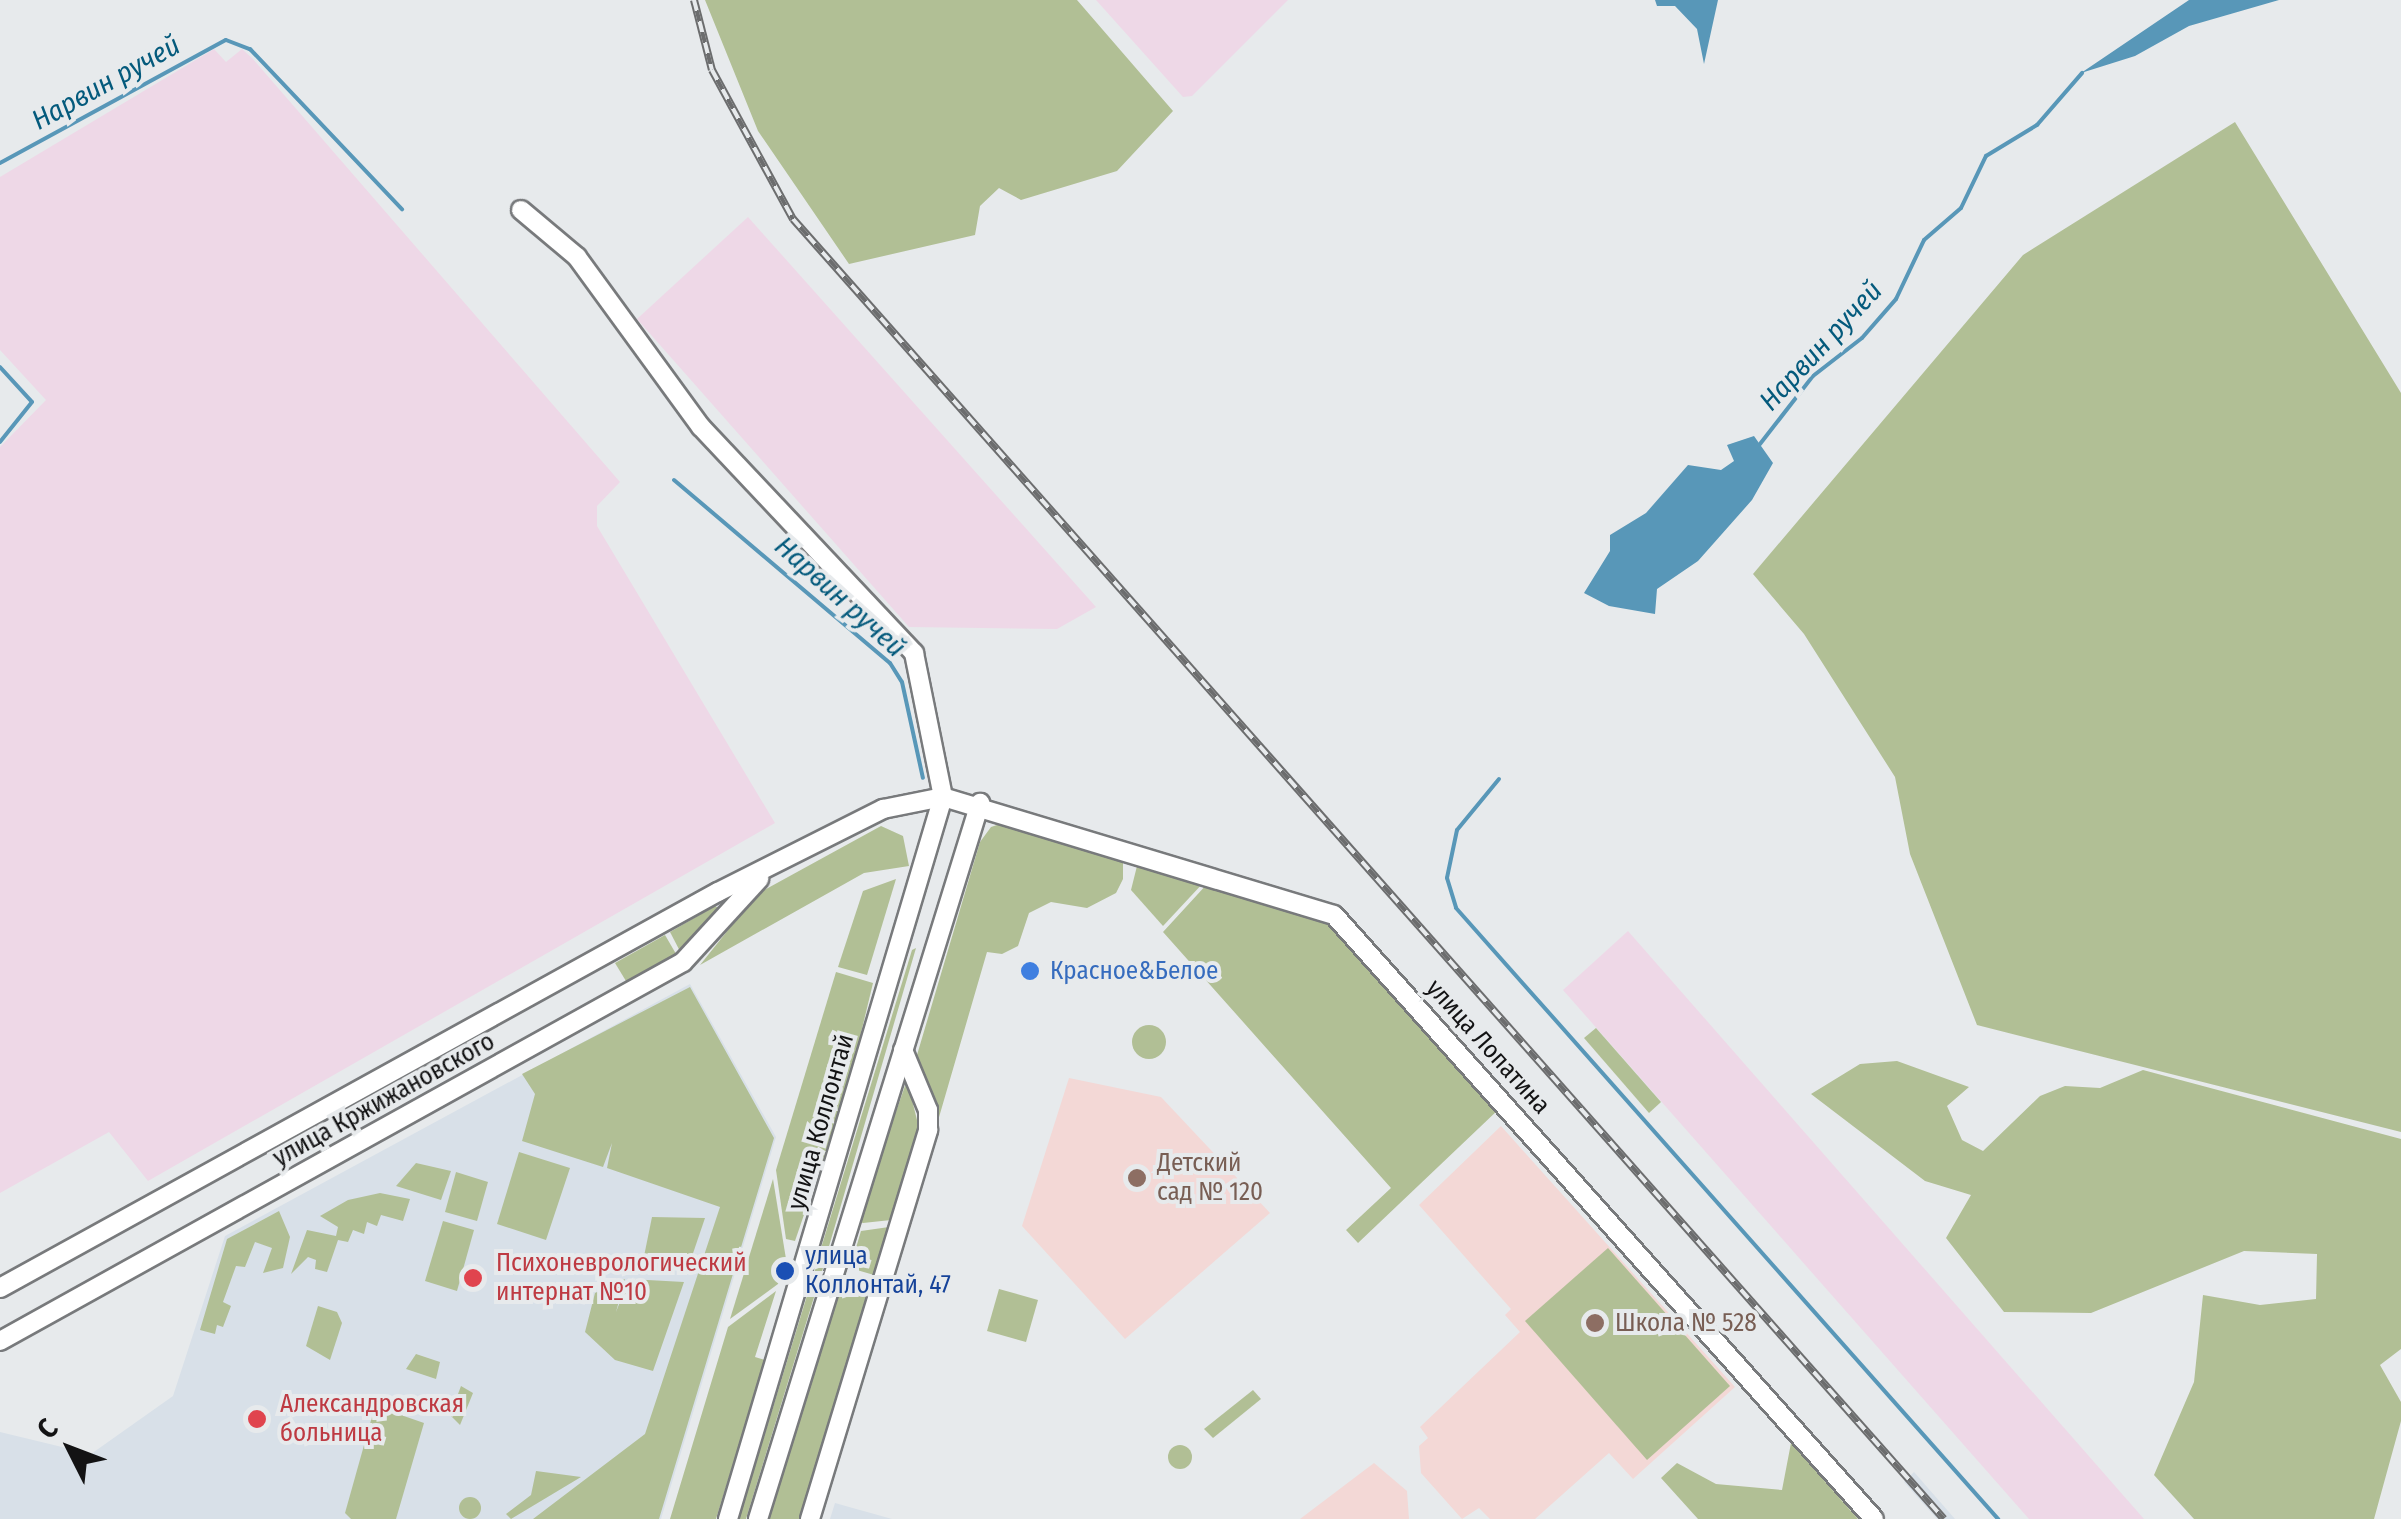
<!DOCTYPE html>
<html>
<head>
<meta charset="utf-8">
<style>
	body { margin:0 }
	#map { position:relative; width:2401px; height:1519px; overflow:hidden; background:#e7eaec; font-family:"Fira Sans Condensed",sans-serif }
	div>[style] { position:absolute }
	.built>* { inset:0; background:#d8e0e8 }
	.industrial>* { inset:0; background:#eed8e7 }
	.education>* { inset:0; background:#f3d8d6 }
	.green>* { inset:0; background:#b1bf95 }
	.round { border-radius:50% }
	.water>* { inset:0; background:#5897b8 }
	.stream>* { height:4px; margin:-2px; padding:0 2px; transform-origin:2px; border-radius:2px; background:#5897b8 }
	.roads { filter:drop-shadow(2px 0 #787a7c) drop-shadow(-2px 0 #787a7c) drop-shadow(0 2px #787a7c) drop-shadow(0 -2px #787a7c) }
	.minor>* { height:18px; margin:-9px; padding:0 9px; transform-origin:9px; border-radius:9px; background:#fff }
	.rail>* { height:8px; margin-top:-4px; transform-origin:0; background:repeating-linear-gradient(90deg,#e7eaec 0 11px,#6c6d6e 0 22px); box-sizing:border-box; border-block:2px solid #6c6d6e }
	.dots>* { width:28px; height:28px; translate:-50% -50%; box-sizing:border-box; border:5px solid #e7eaec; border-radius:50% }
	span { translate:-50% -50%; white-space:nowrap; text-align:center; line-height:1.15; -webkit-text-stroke:8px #e7eaec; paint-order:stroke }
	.shop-label { font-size:25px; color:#366cbe }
	.left { translate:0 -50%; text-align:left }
	.street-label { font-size:25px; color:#131314 }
	.education-label { font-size:25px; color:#785e54 }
	.transit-label { font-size:25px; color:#164399 }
	.health-label { font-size:25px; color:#be3a42 }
	.water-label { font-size:28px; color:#045a7c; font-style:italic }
	.north { position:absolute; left:20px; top:1399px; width:100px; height:100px; -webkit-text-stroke:8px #e7eaec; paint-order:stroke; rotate:312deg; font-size:28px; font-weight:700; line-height:40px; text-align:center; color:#131314 }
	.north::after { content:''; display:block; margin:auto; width:35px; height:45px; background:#131314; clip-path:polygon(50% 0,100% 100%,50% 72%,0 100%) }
</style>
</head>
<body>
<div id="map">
	<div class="built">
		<i style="clip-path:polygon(690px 984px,776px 1137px,661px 1519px,0 1519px,0 1432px,91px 1454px,173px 1396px,225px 1236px)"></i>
		<i style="clip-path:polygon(1914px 1472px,1955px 1519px,1937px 1519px,1904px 1482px)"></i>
		<i style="clip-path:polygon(835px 1503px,892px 1519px,830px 1519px)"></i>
	</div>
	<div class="industrial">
		<i style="clip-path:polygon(1096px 0,1288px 0,1192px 96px,1183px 97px)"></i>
		<i style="clip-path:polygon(214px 49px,226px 62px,242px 49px,252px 58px,620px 482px,597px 506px,597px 526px,775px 823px,148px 1181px,109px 1132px,0 1193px,0 447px,46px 400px,0 350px,0 177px)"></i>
		<i style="clip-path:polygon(748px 217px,1096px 607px,1057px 629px,909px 627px,637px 319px)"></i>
		<i style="clip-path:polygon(1628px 931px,2144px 1519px,2029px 1519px,1563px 990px)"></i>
	</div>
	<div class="education">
		<i style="clip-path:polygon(1069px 1078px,1161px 1097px,1270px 1213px,1125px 1339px,1022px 1226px)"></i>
		<i style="clip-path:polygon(1501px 1126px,1735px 1387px,1633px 1479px,1609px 1453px,1535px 1519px,1490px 1519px,1479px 1508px,1462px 1519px,1421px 1473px,1419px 1446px,1428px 1438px,1420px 1427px,1520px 1332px,1505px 1315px,1511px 1309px,1419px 1205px)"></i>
		<i style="clip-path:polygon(1374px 1463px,1407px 1491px,1409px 1519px,1300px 1519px)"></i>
	</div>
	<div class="green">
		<i style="clip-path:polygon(705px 0,1077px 0,1173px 111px,1117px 171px,1021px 200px,999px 188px,980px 206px,975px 235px,849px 264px,758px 131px)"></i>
		<i style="clip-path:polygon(2235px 122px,2401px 393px,2401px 1132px,1977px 1025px,1910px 854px,1895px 777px,1804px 634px,1753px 574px,2023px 255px)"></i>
		<i style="clip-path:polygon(1006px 822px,1123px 857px,1123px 879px,1116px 893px,1087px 908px,1051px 902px,1029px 913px,1018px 946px,1002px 954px,987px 952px,935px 1131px,917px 1055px,980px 842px,991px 827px)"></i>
		<i style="clip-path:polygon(881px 826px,903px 836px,909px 866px,864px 873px,700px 965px,757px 894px)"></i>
		<i style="clip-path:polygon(1138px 862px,1204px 882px,1163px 926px,1131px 890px)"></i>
		<i style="clip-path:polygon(896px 879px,867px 975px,838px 967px,863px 891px)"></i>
		<i style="clip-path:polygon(1208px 883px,1334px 926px,1499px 1109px,1358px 1243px,1346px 1230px,1391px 1188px,1163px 932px)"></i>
		<i style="clip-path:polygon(715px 906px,720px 909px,683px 957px,670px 932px)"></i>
		<i style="clip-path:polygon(665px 935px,679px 959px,629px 986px,615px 963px)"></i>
		<i style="clip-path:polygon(916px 948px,825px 1260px,818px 1258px,912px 950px)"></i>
		<i style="clip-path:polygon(836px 972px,873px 983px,849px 1083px,795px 1241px,786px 1239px,776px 1170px)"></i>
		<i style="clip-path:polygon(690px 987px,774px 1138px,659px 1519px,533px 1519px,645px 1434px,720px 1207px,607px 1168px,612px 1143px,603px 1167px,522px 1141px,535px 1094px,522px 1074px)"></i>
		<i class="round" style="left:1132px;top:1025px;width:34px;height:34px"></i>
		<i style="clip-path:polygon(1596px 1028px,1661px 1102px,1649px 1113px,1584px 1038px)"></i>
		<i style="clip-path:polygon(1897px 1061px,1969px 1087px,1947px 1106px,1962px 1140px,1983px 1151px,2040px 1096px,2065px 1086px,2100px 1088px,2143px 1070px,2401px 1139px,2401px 1349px,2380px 1365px,2401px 1402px,2401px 1421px,2374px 1519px,2194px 1519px,2154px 1475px,2194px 1382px,2203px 1295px,2260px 1305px,2316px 1299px,2317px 1254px,2244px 1251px,2091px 1313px,2004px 1312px,1946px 1238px,1971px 1195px,1925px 1181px,1811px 1094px,1860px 1064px)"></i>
		<i style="clip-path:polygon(907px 1080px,919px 1128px,891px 1220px,863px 1223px,858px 1221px)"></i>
		<i style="clip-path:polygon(519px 1152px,570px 1168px,546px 1240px,497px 1224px)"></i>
		<i style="clip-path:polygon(416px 1163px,451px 1171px,441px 1200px,396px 1186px)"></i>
		<i style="clip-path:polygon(456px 1172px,488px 1182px,477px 1221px,445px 1212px)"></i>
		<i style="clip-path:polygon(773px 1179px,786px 1259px,778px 1284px,730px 1319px)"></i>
		<i style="clip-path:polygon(380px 1193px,410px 1199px,403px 1221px,381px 1215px,377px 1226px,367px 1222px,364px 1234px,353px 1230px,348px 1242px,338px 1240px,327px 1272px,315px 1269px,316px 1260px,308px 1257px,291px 1274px,307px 1230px,336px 1236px,338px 1227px,320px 1216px,348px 1200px)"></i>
		<i style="clip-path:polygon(279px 1211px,290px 1237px,283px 1268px,263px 1273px,272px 1248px,255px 1242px,245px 1267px,236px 1266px,223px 1302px,231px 1306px,223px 1327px,217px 1325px,215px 1334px,200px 1330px,227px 1239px)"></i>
		<i style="clip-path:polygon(652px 1217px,705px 1218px,687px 1271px,642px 1266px)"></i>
		<i style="clip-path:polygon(443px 1221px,474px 1230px,457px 1291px,425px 1281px)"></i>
		<i style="clip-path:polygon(889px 1227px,874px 1275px,850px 1268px,861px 1231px)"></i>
		<i style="clip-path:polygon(1608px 1248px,1730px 1386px,1647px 1460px,1525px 1321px)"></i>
		<i style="clip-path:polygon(816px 1266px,823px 1268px,746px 1519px,739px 1519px)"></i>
		<i style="clip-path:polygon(843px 1274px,873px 1282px,801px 1519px,768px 1519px)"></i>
		<i style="clip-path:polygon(625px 1279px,616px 1312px,629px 1279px,684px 1282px,653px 1371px,615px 1360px,585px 1332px,595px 1293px)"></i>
		<i style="clip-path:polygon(999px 1289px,1038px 1300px,1026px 1342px,987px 1331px)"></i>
		<i style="clip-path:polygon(776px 1291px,755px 1357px,765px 1360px,716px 1519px,670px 1519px,728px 1327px)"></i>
		<i style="clip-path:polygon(318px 1306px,337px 1312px,342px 1323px,330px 1360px,306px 1346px)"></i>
		<i style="clip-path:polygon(416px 1354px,440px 1362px,436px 1379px,406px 1369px)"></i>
		<i style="clip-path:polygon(461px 1386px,473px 1393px,460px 1425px,450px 1415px)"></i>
		<i style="clip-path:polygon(1253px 1390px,1261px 1399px,1213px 1438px,1204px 1429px)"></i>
		<i style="clip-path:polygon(375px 1406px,424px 1423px,396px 1519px,351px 1519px,345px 1513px)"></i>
		<i style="clip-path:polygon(1791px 1443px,1858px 1519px,1698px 1519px,1661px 1478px,1677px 1463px,1716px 1484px,1782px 1490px)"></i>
		<i class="round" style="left:1168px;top:1445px;width:24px;height:24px"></i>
		<i style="clip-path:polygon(536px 1471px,581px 1477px,511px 1519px,506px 1514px,531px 1495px)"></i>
		<i class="round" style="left:459px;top:1497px;width:22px;height:22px"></i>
	</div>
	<div class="water">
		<i style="clip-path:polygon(1655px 0,1718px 0,1704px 64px,1697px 29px,1675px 6px,1657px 6px)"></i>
		<i style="clip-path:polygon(2189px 0,2279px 0,2189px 26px,2135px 56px,2081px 73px)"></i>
		<i style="clip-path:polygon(1754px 436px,1773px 463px,1752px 500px,1698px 561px,1657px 589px,1655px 614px,1609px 606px,1584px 593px,1610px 551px,1610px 535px,1646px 513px,1688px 465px,1721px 470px,1734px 461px,1727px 445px)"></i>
	</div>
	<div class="stream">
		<i style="left:0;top:163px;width:257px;rotate:-28.6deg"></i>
		<i style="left:226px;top:40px;width:26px;rotate:21deg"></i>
		<i style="left:250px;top:49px;width:221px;rotate:46.5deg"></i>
		<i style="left:0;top:367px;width:47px;rotate:47.6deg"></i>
		<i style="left:32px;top:402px;width:51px;rotate:128.7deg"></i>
		<i style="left:1760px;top:444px;width:86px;rotate:-52.1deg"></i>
		<i style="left:1813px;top:376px;width:62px;rotate:-37.8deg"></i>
		<i style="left:1862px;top:338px;width:52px;rotate:-48.9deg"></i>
		<i style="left:1896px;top:299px;width:65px;rotate:-64.6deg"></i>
		<i style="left:1924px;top:240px;width:49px;rotate:-40.9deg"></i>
		<i style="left:1961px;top:208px;width:58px;rotate:-64.3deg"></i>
		<i style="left:1986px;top:156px;width:60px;rotate:-31.3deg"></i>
		<i style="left:2037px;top:125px;width:69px;rotate:-49.1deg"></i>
		<i style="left:674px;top:480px;width:283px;rotate:40.3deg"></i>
		<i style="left:890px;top:663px;width:22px;rotate:58deg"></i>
		<i style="left:902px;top:682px;width:98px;rotate:77.7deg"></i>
		<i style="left:1499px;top:779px;width:66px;rotate:129.5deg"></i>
		<i style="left:1457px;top:830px;width:49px;rotate:101.8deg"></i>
		<i style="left:1447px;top:878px;width:31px;rotate:73deg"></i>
		<i style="left:1456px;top:908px;width:817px;rotate:48.42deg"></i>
	</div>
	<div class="roads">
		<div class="minor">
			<i style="left:521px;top:210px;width:73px;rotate:40deg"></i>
			<i style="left:577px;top:257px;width:210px;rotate:53.9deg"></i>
			<i style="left:701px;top:427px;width:311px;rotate:46.7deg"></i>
			<i style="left:914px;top:653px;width:147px;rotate:78.6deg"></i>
			<i style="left:0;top:1288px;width:820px;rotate:-28.88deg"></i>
			<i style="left:718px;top:892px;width:185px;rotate:-26.7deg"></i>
			<i style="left:883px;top:809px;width:61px;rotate:-11.3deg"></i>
			<i style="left:943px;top:797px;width:408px;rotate:16.8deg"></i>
			<i style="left:1334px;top:915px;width:810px;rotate:48.2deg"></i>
			<i style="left:0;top:1341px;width:781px;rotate:-29.03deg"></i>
			<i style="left:683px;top:962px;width:113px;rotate:-47.5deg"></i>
			<i style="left:728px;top:1519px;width:753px;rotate:-73.42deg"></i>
			<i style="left:758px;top:1519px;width:750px;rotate:-72.77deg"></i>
			<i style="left:810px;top:1519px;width:407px;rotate:-73.1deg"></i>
			<i style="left:928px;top:1130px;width:20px;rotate:-90deg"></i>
			<i style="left:928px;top:1110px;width:65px;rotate:-112.6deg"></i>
		</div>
	</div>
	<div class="rail">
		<i style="left:694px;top:0;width:72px;rotate:75.6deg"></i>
		<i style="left:712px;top:70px;width:170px;rotate:61.5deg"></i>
		<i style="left:793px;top:219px;width:1736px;rotate:48.48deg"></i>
	</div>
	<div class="dots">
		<i style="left:1030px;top:971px;background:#3f7fe0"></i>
		<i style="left:1137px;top:1178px;background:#8d6e63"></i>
		<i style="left:785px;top:1271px;background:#1a4fb4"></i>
		<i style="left:473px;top:1278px;background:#e0444e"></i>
		<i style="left:1595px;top:1323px;background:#8d6e63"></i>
		<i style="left:257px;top:1419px;background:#e0444e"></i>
	</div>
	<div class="shop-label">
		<span class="left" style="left:1050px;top:971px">Красное&amp;Белое</span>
	</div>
	<div class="street-label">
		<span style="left:1488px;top:1047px;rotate:48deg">улица Лопатина</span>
		<span style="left:384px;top:1100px;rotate:-29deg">улица Кржижановского</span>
		<span style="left:821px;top:1122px;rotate:-74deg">улица Коллонтай</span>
	</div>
	<div class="education-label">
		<span class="left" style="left:1157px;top:1178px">Детский<br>сад № 120</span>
		<span class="left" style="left:1615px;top:1323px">Школа № 528</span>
	</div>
	<div class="transit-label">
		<span class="left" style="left:805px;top:1271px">улица<br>Коллонтай, 47</span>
	</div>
	<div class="health-label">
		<span class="left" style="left:496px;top:1278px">Психоневрологический<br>интернат №10</span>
		<span class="left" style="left:280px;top:1419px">Александровская<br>больница</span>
	</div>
	<div class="water-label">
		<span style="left:106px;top:83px;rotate:-29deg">Нарвин ручей</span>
		<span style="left:1821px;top:346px;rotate:-47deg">Нарвин ручей</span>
		<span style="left:840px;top:597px;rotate:42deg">Нарвин ручей</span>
	</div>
	<div class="north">С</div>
</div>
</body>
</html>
